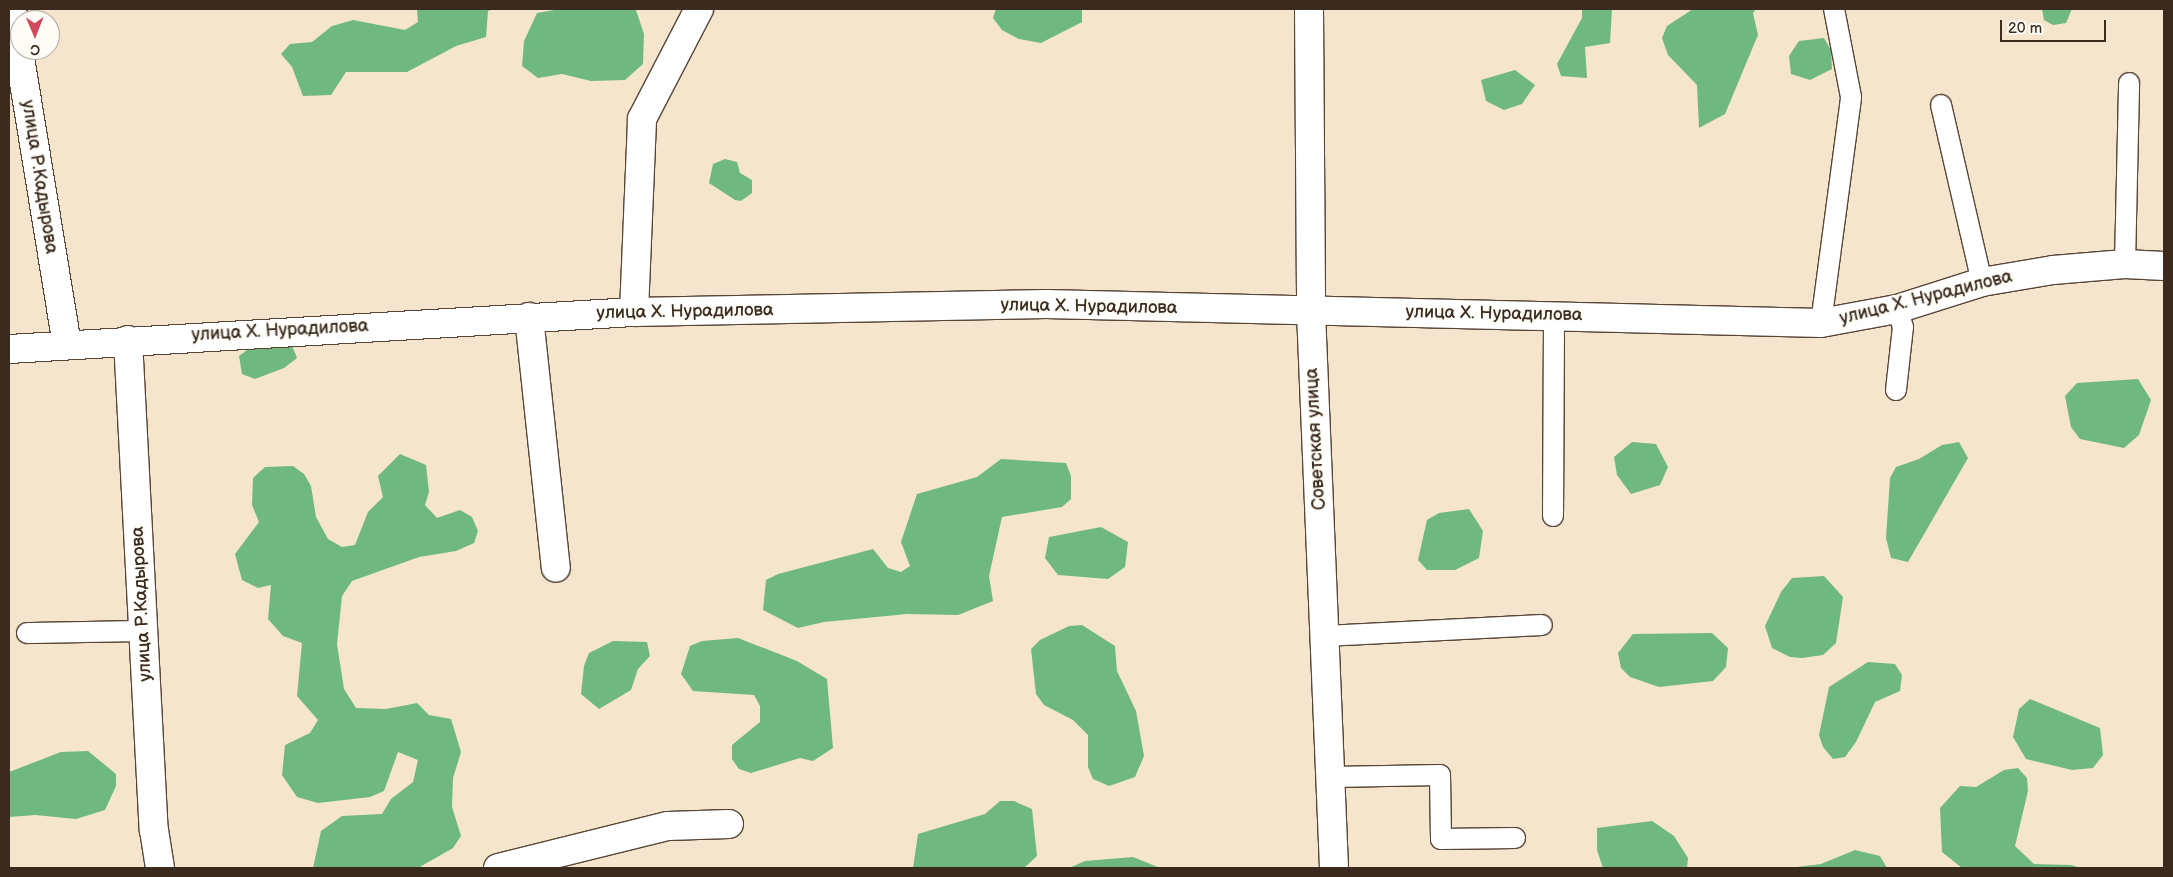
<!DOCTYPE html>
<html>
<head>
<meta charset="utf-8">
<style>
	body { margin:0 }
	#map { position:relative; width:2173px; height:877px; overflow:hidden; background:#f4e5cc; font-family:"Balsamiq Sans",sans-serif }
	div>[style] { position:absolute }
	.forest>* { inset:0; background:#6fb980 }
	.roads { filter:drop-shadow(1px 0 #574638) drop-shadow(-1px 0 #574638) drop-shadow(0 1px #574638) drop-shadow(0 -1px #574638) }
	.service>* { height:20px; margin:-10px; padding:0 10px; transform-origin:10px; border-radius:10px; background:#fff }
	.minor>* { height:28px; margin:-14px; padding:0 14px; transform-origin:14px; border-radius:14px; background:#fff }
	span { translate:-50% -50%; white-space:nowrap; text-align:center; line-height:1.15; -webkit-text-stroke:4px #fdfcf7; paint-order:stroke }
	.street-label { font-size:18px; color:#3b2a1e }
	.frame { position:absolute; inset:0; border:10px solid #3b2a1e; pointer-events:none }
	.north { position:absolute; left:10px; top:10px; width:50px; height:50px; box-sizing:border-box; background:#fdfcf7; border:1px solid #afa8a0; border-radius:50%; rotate:179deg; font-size:14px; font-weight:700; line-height:20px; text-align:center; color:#3b2a1e }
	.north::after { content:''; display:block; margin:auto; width:18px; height:22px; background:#d1495b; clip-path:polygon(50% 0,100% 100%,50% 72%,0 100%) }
	.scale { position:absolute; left:2000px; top:20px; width:106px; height:22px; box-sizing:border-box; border:2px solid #3b2a1e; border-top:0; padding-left:6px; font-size:15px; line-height:18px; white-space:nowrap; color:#3b2a1e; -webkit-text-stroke:4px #fdfcf7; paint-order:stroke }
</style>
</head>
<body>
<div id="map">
	<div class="forest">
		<i style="clip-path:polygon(417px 9px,493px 9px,488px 11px,486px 37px,456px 46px,407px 72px,346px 72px,331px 95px,303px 96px,292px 67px,281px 54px,290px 44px,312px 42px,332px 26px,353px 20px,405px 30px,418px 22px)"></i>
		<i style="clip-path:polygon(560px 9px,636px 10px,644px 34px,643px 64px,625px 80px,591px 81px,562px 74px,538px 78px,522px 66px,524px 41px,537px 13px)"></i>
		<i style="clip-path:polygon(996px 9px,1082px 9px,1082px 22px,1041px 43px,1019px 39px,1002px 30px,993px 18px)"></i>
		<i style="clip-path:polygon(1582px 9px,1612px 9px,1610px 43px,1585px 47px,1587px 78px,1561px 76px,1557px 64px,1582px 18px)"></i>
		<i style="clip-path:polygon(1693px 9px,1756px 9px,1753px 13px,1758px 35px,1725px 114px,1699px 128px,1697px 85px,1668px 55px,1662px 38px,1667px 26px)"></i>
		<i style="clip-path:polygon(2042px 9px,2072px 9px,2066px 23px,2053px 25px,2044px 20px)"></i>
		<i style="clip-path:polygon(1824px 38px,1831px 50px,1832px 69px,1810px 80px,1791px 74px,1789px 56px,1799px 41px)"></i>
		<i style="clip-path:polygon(1515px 70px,1535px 85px,1522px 104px,1504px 110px,1486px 101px,1481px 80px)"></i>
		<i style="clip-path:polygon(725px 159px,737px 162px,740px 173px,752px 180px,752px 193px,741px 201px,735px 200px,709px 183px,713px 164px)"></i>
		<i style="clip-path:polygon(259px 341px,291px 343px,297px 358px,284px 368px,255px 379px,242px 374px,239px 356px)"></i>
		<i style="clip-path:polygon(2138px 379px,2151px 400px,2139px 435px,2124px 448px,2080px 439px,2071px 427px,2065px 396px,2077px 383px)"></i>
		<i style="clip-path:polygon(1632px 442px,1656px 444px,1668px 467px,1660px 485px,1631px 494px,1617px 475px,1614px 457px)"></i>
		<i style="clip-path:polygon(1959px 442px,1968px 458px,1908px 562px,1891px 558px,1886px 538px,1890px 478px,1896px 467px,1919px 459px,1942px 445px)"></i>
		<i style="clip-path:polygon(400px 454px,426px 465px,429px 492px,425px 505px,437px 518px,460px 510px,472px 517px,478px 531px,474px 543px,456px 551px,419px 557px,352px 581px,342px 596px,337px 644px,344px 689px,356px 708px,386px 709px,417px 703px,429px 715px,451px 719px,461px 752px,453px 778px,452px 807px,461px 836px,453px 848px,418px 868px,313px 868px,321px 831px,342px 816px,382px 814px,391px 799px,413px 782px,418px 760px,398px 752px,384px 791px,370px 797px,318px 803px,297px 797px,282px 775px,285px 745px,310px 733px,318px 720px,297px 696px,302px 643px,283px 636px,268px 619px,271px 585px,258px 588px,242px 580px,235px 554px,259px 522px,252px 505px,253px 478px,265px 467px,293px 466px,304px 474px,311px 486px,316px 517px,328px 539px,342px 547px,355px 545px,368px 512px,383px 497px,378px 476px)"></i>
		<i style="clip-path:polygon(1001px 459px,1066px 463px,1071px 476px,1071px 499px,1062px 507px,1002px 517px,989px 576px,993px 601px,958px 615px,907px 614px,824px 622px,798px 628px,763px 610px,766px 580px,778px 574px,873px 549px,888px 568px,901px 572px,910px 566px,901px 542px,917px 494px,977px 477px)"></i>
		<i style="clip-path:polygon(1469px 509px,1483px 531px,1479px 558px,1455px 570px,1427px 570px,1418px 560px,1427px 520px,1439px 513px)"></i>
		<i style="clip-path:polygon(1101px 527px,1128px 542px,1125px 567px,1108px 579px,1058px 575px,1045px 558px,1049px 537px)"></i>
		<i style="clip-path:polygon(1824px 576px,1843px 597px,1836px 643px,1823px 655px,1802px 658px,1790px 657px,1772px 648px,1765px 626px,1781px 592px,1792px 578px)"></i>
		<i style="clip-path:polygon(1082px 625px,1115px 646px,1117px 671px,1136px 711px,1144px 756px,1135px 777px,1109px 786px,1093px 779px,1088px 767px,1088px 735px,1073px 720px,1044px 705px,1036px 694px,1031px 649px,1040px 640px,1069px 626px)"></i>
		<i style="clip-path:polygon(1712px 633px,1728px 648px,1726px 667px,1713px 681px,1659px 687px,1630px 677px,1621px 668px,1618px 653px,1633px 634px)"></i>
		<i style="clip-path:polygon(738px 638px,797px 661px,827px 679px,833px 748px,813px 761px,800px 758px,751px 773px,739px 769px,732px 759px,732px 745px,760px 722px,760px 706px,754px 695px,693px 691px,681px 674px,690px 646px,702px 641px)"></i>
		<i style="clip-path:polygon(613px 641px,647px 642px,650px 656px,638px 669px,631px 690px,599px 709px,581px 694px,584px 666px,589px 653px)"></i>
		<i style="clip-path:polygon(1868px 662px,1895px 664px,1902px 675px,1900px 691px,1875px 702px,1856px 742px,1845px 757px,1833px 759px,1823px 747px,1819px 735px,1829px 687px)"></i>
		<i style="clip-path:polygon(2030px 699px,2100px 728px,2103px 755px,2093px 768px,2072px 770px,2026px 759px,2013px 737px,2019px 709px)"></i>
		<i style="clip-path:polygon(88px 751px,116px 774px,116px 786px,105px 810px,76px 819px,35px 815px,9px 817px,9px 772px,61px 752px)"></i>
		<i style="clip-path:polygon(2018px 768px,2027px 778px,2028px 791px,2015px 846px,2034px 864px,2071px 865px,2081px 868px,1962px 868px,1942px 852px,1940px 808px,1960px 786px,1976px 787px,2004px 770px)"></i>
		<i style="clip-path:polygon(1000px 801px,1014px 801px,1032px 809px,1037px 856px,1024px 868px,913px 868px,918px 834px,985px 814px)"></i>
		<i style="clip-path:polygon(1652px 821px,1674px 836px,1688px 858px,1687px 868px,1603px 868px,1597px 850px,1597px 828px)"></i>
		<i style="clip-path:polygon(1855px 850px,1880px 856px,1887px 868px,1789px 868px,1821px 864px)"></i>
		<i style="clip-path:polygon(1133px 857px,1160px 868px,1069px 868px,1085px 861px)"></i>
	</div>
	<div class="roads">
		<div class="service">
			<i style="left:1941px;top:105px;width:182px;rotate:77deg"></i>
			<i style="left:2125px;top:264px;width:181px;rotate:-88.7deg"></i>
			<i style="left:1821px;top:323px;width:228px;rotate:-82.4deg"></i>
			<i style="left:1851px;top:97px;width:90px;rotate:-100.9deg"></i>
			<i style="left:1896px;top:390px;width:63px;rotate:-83.7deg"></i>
			<i style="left:1903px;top:327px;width:19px;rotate:-108deg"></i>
			<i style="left:1553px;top:516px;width:201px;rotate:-89.7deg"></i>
			<i style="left:27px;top:633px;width:117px;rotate:-1deg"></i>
			<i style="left:1325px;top:636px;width:217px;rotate:-2.9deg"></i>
			<i style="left:1332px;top:777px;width:108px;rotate:-1.1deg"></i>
			<i style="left:1440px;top:775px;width:64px;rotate:89.1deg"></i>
			<i style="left:1441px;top:839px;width:74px;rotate:-0.8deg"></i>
		</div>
		<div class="minor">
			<i style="left:12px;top:9px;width:340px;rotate:80.7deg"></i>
			<i style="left:1309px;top:9px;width:303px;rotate:89.6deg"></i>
			<i style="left:1311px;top:312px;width:556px;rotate:87.63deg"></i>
			<i style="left:634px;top:312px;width:193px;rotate:-87.6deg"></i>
			<i style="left:642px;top:119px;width:124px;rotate:-62.6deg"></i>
			<i style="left:529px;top:317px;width:252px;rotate:83.9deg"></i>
			<i style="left:128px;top:340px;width:491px;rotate:87deg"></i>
			<i style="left:154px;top:830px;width:38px;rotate:81deg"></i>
			<i style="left:9px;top:349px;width:626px;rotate:-3.39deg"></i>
			<i style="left:634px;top:312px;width:412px;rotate:-1.1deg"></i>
			<i style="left:1046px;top:304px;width:775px;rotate:1.4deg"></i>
			<i style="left:1821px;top:323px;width:77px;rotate:-10.4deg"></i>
			<i style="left:1897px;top:309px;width:89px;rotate:-17.6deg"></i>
			<i style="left:1982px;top:282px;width:72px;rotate:-9.6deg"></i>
			<i style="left:2053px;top:270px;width:72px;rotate:-4.8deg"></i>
			<i style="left:2125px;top:264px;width:39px;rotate:3deg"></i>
			<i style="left:498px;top:868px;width:175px;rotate:-13.9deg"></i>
			<i style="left:668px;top:826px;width:61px;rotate:-1.9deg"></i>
		</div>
	</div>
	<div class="street-label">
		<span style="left:39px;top:177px;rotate:81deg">улица Р.Кадырова</span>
		<span style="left:1926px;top:298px;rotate:-14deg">улица Х. Нурадилова</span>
		<span style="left:1089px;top:307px;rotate:1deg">улица Х. Нурадилова</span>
		<span style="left:685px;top:312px;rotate:-1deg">улица Х. Нурадилова</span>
		<span style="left:1494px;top:314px;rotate:1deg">улица Х. Нурадилова</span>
		<span style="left:280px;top:331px;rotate:-3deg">улица Х. Нурадилова</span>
		<span style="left:1316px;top:439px;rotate:-93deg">Советская улица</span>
		<span style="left:142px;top:604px;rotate:-93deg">улица Р.Кадырова</span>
	</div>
	<div class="frame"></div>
	<div class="north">С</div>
	<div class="scale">20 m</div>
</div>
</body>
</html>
